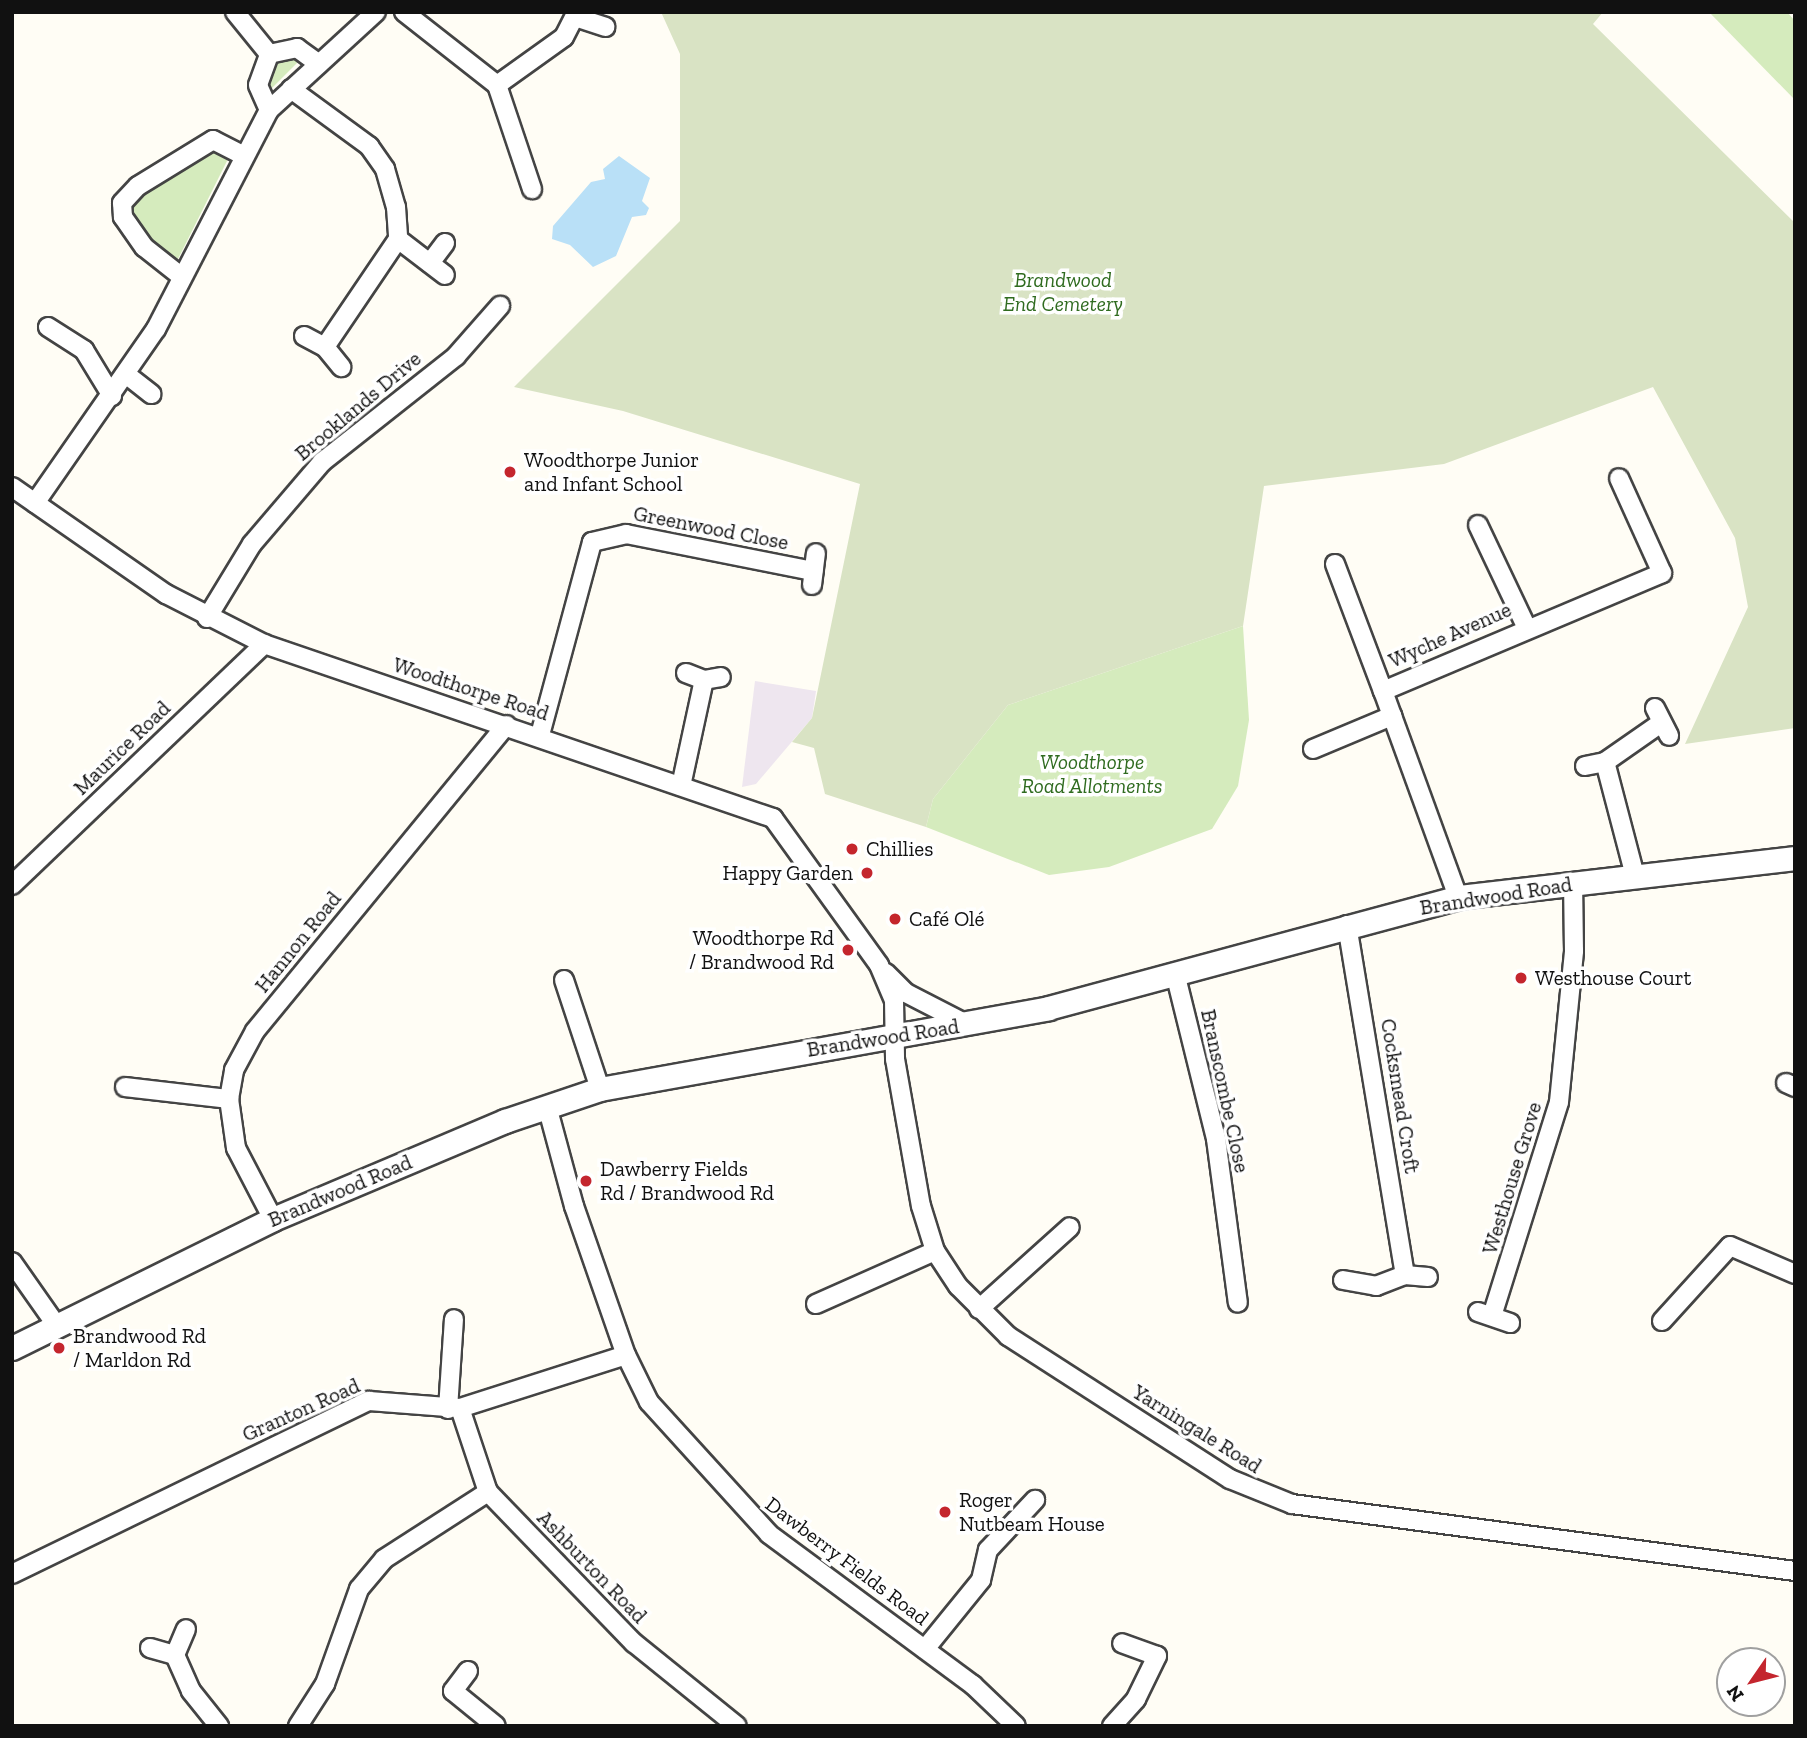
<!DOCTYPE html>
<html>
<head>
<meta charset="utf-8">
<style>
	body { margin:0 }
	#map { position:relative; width:1807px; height:1738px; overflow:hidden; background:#fffdf5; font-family:"Zilla Slab",serif }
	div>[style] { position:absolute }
	.industrial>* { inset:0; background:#eee6ef }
	.green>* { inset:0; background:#d5ebbd }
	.cemetery>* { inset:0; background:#d9e3c4 }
	.water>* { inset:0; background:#b9e0f7 }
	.roads { filter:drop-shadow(2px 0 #444) drop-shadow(-2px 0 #444) drop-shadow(0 2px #444) drop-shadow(0 -2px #444) }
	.minor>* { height:18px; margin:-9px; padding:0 9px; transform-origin:9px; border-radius:9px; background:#fff }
	.tertiary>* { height:23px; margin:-11.5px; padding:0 11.5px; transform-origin:11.5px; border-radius:11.5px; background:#fff }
	.dots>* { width:19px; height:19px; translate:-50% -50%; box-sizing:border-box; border:4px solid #fff; border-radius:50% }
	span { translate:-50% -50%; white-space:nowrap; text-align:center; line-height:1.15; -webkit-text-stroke:7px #fff; paint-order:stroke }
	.park-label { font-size:21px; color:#2f6b1f; font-style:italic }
	.street-label { font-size:21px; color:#111 }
	.poi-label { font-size:21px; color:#111 }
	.left { translate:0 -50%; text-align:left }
	.right { translate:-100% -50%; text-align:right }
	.frame { position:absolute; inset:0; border:14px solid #111; pointer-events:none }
	.north { position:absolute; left:1716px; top:1647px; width:70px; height:70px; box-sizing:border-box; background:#fff; border:2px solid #a0a0a0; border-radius:50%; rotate:235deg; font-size:19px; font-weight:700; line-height:28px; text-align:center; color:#111 }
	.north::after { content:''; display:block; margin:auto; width:24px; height:32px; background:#c4262e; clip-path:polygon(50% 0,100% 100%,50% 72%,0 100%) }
</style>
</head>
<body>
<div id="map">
	<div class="industrial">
		<i style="clip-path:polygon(755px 681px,816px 691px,812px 718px,756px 784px,742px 787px)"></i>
	</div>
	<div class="green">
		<i style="clip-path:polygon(1709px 12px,1787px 12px,1795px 21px,1795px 100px)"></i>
		<i style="clip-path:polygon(276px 54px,303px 57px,267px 93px,267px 62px)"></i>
		<i style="clip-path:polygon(207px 150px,230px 155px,176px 263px,147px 240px,128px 215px,129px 206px)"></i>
		<i style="clip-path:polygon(1243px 626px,1249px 720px,1238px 786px,1212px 829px,1109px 867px,1049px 875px,926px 827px,933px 799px,1008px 705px)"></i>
	</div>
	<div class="cemetery">
		<i style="clip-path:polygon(661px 12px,1603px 12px,1593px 24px,1795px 223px,1795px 728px,1685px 744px,1748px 607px,1735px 538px,1653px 387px,1444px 464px,1264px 486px,1243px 626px,1008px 705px,933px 799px,926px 827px,825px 794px,814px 748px,792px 742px,812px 718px,860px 484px,623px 411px,514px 387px,680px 221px,680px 54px)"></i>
	</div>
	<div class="water">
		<i style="clip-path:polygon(619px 156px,650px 178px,642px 201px,649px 208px,646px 215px,632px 217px,616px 256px,593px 267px,570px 245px,552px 239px,553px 226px,591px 182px,605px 179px,603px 169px)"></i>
	</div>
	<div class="roads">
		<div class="minor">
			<i style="left:235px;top:12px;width:54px;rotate:51deg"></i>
			<i style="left:404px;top:12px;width:118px;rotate:38.1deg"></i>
			<i style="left:497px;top:85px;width:82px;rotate:-35.6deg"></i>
			<i style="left:564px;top:37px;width:28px;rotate:-63deg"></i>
			<i style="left:575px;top:17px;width:32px;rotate:18deg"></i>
			<i style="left:497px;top:85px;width:110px;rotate:71.4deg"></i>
			<i style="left:291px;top:89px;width:97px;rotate:36.2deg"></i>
			<i style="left:369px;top:146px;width:28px;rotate:55deg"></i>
			<i style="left:385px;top:169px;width:40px;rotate:74deg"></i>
			<i style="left:396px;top:207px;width:32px;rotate:86deg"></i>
			<i style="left:398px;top:239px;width:130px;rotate:124.1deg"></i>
			<i style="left:269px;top:110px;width:27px;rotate:-114deg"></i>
			<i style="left:258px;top:85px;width:33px;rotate:-70deg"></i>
			<i style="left:269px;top:54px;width:29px;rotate:-12deg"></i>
			<i style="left:297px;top:48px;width:27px;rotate:36deg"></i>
			<i style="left:398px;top:239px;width:59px;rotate:37.5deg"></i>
			<i style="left:430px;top:263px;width:25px;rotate:-53deg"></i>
			<i style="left:182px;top:277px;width:48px;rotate:-141.7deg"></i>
			<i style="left:144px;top:247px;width:37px;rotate:-125deg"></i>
			<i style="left:123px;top:217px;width:14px;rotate:-94deg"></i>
			<i style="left:122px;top:203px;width:23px;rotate:-47deg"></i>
			<i style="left:138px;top:186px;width:88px;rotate:-31.5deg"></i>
			<i style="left:213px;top:140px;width:33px;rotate:27deg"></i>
			<i style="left:48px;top:327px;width:43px;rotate:32.6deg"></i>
			<i style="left:84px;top:350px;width:54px;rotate:58.7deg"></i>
			<i style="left:304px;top:336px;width:24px;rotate:28deg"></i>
			<i style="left:325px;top:347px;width:26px;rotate:51deg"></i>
			<i style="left:127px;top:375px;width:31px;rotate:38deg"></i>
			<i style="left:12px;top:487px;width:188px;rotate:34.8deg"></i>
			<i style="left:166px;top:594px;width:110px;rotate:27deg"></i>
			<i style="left:264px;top:644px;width:538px;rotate:18.87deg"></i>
			<i style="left:773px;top:818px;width:181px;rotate:54.2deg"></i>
			<i style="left:879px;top:965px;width:38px;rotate:67deg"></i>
			<i style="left:894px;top:1000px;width:59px;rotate:89deg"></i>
			<i style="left:895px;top:1059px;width:149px;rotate:80deg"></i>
			<i style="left:921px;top:1206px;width:47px;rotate:72.7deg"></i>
			<i style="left:935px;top:1251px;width:42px;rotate:56.7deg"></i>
			<i style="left:958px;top:1286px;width:71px;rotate:45deg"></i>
			<i style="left:1008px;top:1336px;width:264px;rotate:32.8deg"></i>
			<i style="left:1230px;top:1479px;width:67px;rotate:22deg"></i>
			<i style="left:1292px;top:1504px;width:507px;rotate:7.59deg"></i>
			<i style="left:35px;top:503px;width:212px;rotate:-55.2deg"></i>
			<i style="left:156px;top:329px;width:246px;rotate:-62.7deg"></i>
			<i style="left:269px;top:110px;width:145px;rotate:-42.5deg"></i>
			<i style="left:1478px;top:525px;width:112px;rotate:64.6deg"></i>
			<i style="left:1335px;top:564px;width:136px;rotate:69.3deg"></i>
			<i style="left:812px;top:585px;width:32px;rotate:-83deg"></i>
			<i style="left:207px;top:618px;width:87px;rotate:-58.7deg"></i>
			<i style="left:252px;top:544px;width:108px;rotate:-49.5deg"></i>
			<i style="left:322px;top:462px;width:171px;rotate:-38.3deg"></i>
			<i style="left:456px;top:356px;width:67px;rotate:-48.7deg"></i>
			<i style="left:686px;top:673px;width:19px;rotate:21deg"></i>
			<i style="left:704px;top:680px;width:17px;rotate:-10deg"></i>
			<i style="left:1655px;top:708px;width:31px;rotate:63deg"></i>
			<i style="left:540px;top:735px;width:200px;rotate:-74.9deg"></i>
			<i style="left:592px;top:542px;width:35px;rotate:-13deg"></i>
			<i style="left:626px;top:534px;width:191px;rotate:11.2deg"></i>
			<i style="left:1313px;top:749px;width:86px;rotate:-22.7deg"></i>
			<i style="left:1585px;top:766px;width:20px;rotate:-11deg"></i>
			<i style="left:681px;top:786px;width:108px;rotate:-77.8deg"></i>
			<i style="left:1635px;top:876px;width:118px;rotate:-104.7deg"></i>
			<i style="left:1605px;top:762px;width:68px;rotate:-34.9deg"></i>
			<i style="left:12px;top:885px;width:349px;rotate:-43.7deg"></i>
			<i style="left:1458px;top:897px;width:219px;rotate:-110deg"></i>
			<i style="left:1383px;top:691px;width:303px;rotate:-22.9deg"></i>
			<i style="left:1662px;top:573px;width:104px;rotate:-114.4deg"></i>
			<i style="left:1347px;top:925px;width:355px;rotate:80.6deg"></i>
			<i style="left:886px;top:973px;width:28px;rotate:45deg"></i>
			<i style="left:906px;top:993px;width:70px;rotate:27.3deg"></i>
			<i style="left:1175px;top:973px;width:171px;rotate:76.1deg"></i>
			<i style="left:1216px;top:1139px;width:165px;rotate:82.4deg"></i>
			<i style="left:564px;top:980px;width:115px;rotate:71.7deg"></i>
			<i style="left:1786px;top:1083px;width:10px;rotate:24deg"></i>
			<i style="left:125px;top:1087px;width:105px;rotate:6.6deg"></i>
			<i style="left:547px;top:1106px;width:104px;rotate:74.9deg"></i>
			<i style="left:574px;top:1206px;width:158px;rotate:70.8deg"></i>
			<i style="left:626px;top:1355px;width:52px;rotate:63.9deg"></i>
			<i style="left:649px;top:1402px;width:178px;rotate:47.7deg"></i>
			<i style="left:769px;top:1534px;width:254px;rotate:36.5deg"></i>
			<i style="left:973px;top:1685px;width:59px;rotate:43.6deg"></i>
			<i style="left:273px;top:1219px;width:80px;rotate:-117.5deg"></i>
			<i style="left:236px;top:1148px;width:49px;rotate:-98.1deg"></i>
			<i style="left:229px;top:1099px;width:29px;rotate:-80deg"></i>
			<i style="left:234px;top:1070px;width:44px;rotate:-61.7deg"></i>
			<i style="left:255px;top:1031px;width:396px;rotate:-50.6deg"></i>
			<i style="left:12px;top:1262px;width:78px;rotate:54.9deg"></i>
			<i style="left:1343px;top:1280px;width:34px;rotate:10deg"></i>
			<i style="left:1376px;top:1286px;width:31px;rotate:-21deg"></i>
			<i style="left:1405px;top:1275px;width:23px;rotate:5deg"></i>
			<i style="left:816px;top:1304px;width:130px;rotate:-24deg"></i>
			<i style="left:979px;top:1309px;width:122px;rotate:-42deg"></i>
			<i style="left:1478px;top:1312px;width:34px;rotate:19deg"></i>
			<i style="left:1492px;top:1316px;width:224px;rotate:-72.6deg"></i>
			<i style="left:1559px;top:1102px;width:152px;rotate:-84.3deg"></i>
			<i style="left:1574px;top:951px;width:68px;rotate:-90.8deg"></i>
			<i style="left:1662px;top:1321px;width:101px;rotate:-47.8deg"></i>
			<i style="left:1730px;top:1246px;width:71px;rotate:23.3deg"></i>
			<i style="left:460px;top:1408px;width:89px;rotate:71.6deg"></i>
			<i style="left:488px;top:1492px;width:210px;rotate:46deg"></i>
			<i style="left:634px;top:1643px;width:132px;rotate:38.9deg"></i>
			<i style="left:448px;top:1409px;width:90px;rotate:-86.2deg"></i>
			<i style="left:12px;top:1574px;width:397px;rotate:-25.9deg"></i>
			<i style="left:369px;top:1401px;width:91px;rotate:4.4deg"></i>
			<i style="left:460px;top:1408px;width:174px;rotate:-17.7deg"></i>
			<i style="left:150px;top:1648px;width:26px;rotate:16deg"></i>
			<i style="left:175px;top:1655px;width:28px;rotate:-67deg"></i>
			<i style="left:925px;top:1649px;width:89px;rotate:-50.9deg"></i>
			<i style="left:981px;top:1580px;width:31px;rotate:-77deg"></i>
			<i style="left:988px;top:1550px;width:69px;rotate:-46.8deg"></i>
			<i style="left:175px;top:1655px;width:39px;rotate:66deg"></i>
			<i style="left:191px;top:1691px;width:45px;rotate:51.3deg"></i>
			<i style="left:468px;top:1671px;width:25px;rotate:127deg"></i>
			<i style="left:453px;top:1691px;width:55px;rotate:39.1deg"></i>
			<i style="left:298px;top:1726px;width:50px;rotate:-57.3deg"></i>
			<i style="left:325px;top:1684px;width:101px;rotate:-70.3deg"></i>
			<i style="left:359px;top:1589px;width:39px;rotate:-50deg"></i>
			<i style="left:384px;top:1559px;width:124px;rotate:-32.8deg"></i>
			<i style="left:1112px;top:1726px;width:36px;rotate:-48deg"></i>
			<i style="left:1136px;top:1699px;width:48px;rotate:-64deg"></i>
			<i style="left:1157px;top:1656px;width:37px;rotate:-160deg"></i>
		</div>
		<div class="tertiary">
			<i style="left:12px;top:1348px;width:291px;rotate:-26.3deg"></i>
			<i style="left:273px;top:1219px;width:252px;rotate:-22.9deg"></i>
			<i style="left:505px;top:1121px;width:100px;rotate:-18.6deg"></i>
			<i style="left:600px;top:1089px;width:455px;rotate:-10.2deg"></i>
			<i style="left:1048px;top:1008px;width:425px;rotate:-15.1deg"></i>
			<i style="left:1458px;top:897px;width:339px;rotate:-6.6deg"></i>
		</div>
	</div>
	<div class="dots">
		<i style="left:510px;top:472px;background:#c4262e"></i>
		<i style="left:852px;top:849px;background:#c4262e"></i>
		<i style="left:867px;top:873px;background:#c4262e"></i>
		<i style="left:895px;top:919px;background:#c4262e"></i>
		<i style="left:848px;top:950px;background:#c4262e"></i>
		<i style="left:1521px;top:978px;background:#c4262e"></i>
		<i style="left:586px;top:1181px;background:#c4262e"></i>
		<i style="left:59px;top:1348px;background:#c4262e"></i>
		<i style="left:945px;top:1512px;background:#c4262e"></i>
	</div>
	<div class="park-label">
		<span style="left:1063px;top:292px">Brandwood<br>End Cemetery</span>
		<span style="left:1092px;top:774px">Woodthorpe<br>Road Allotments</span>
	</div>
	<div class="street-label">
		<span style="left:358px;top:406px;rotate:-40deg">Brooklands Drive</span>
		<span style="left:711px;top:528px;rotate:11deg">Greenwood Close</span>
		<span style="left:1450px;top:635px;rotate:-24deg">Wyche Avenue</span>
		<span style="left:471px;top:689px;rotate:18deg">Woodthorpe Road</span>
		<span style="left:122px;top:748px;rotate:-44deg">Maurice Road</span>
		<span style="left:1496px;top:896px;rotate:-9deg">Brandwood Road</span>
		<span style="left:298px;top:942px;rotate:-51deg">Hannon Road</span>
		<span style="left:883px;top:1038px;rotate:-9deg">Brandwood Road</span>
		<span style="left:1225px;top:1091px;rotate:78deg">Branscombe Close</span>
		<span style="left:1400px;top:1096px;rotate:81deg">Cocksmead Croft</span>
		<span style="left:1512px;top:1178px;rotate:-73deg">Westhouse Grove</span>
		<span style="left:340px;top:1191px;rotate:-23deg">Brandwood Road</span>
		<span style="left:301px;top:1410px;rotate:-24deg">Granton Road</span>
		<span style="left:1197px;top:1429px;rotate:32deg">Yarningale Road</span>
		<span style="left:847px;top:1561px;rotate:37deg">Dawberry Fields Road</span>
		<span style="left:592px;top:1567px;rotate:46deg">Ashburton Road</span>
	</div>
	<div class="poi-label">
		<span class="left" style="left:524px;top:472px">Woodthorpe Junior<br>and Infant School</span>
		<span class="left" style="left:866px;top:849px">Chillies</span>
		<span class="right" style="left:853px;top:873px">Happy Garden</span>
		<span class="left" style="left:909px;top:919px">Café Olé</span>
		<span class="right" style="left:834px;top:950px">Woodthorpe Rd<br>/ Brandwood Rd</span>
		<span class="left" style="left:1535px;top:978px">Westhouse Court</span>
		<span class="left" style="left:600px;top:1181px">Dawberry Fields<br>Rd / Brandwood Rd</span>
		<span class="left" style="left:73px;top:1348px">Brandwood Rd<br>/ Marldon Rd</span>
		<span class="left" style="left:959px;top:1512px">Roger<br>Nutbeam House</span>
	</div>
	<div class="frame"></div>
	<div class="north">N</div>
</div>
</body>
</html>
